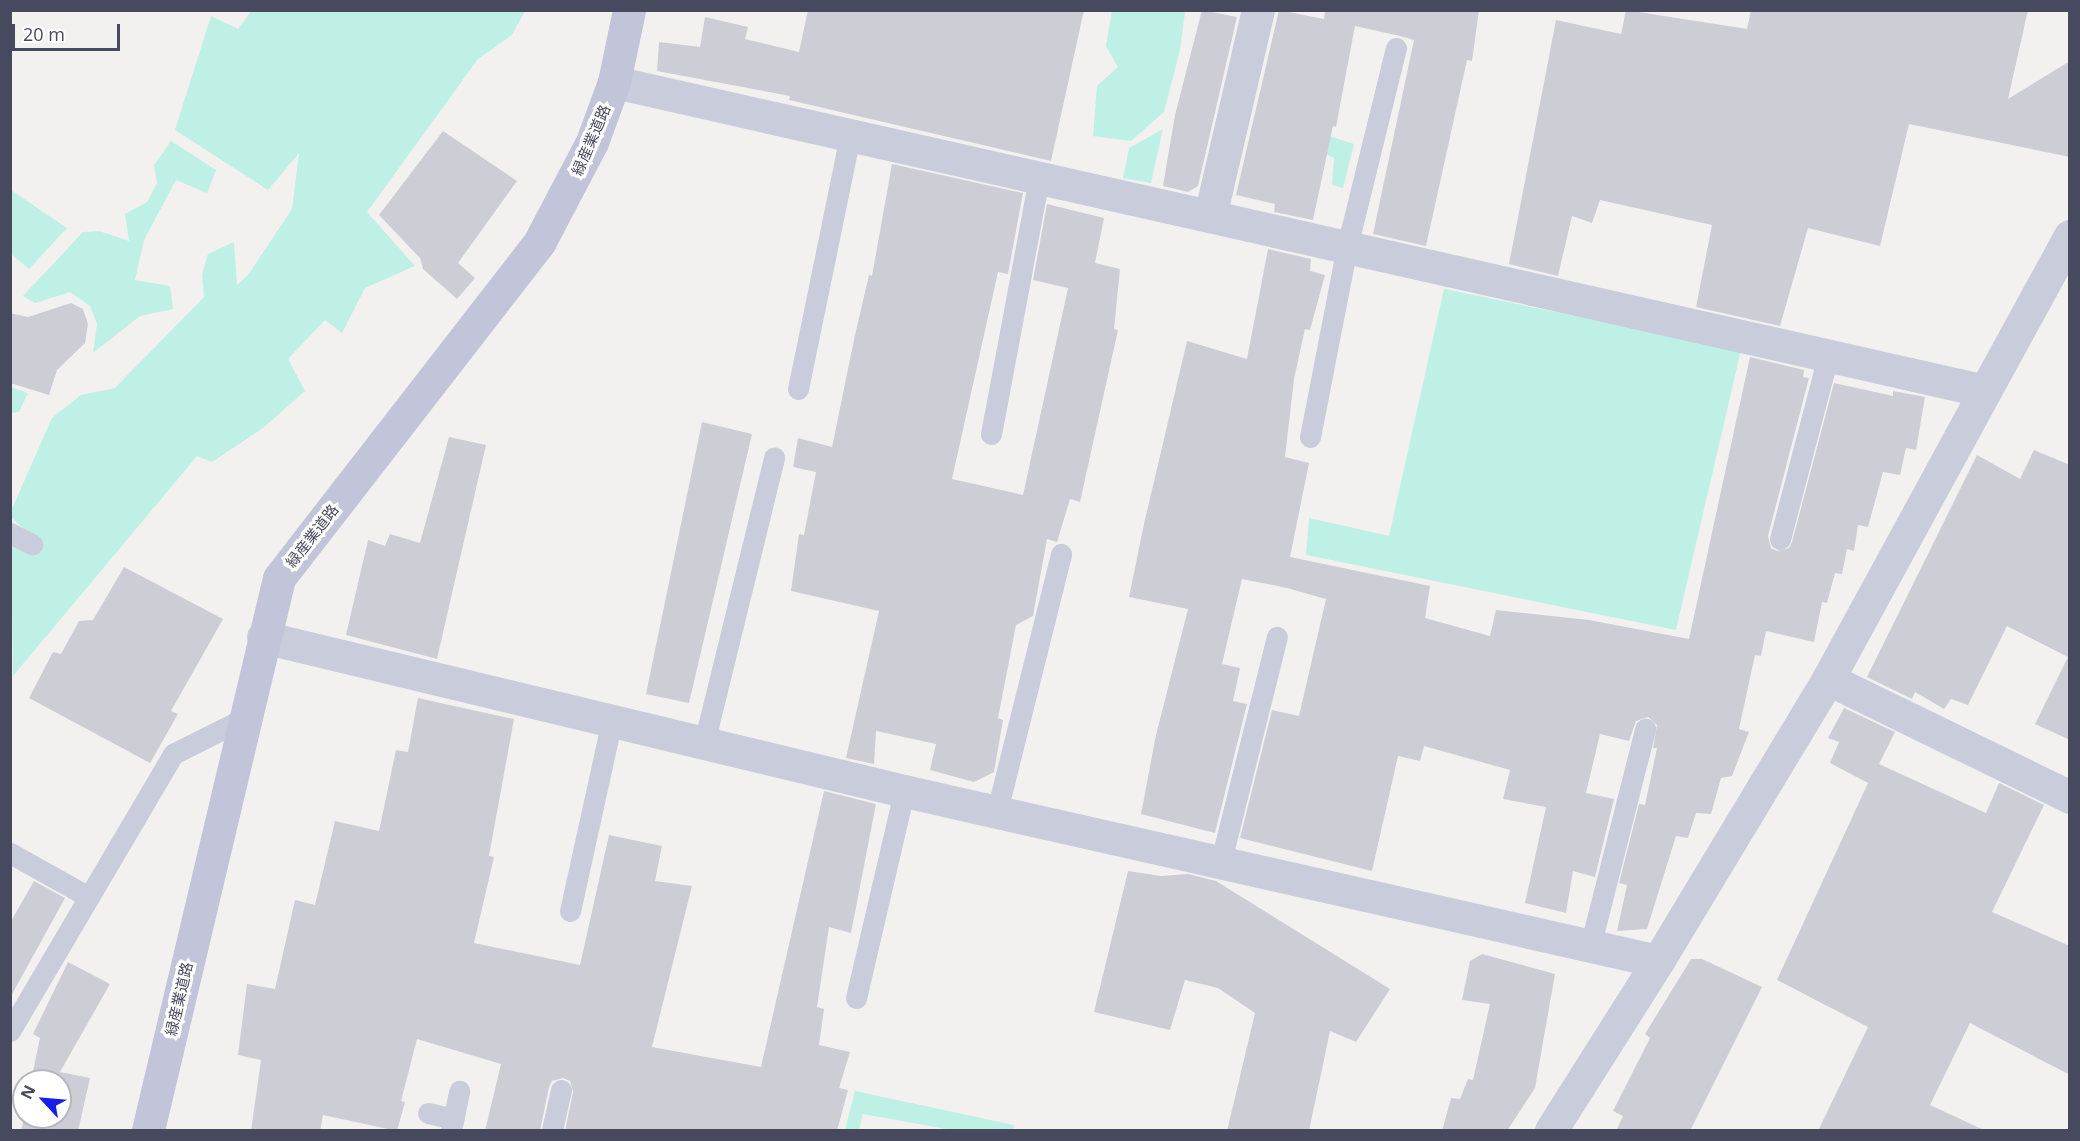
<!DOCTYPE html>
<html>
<head>
<meta charset="utf-8">
<style>
	body { margin:0 }
	#map { position:relative; width:2080px; height:1141px; overflow:hidden; background:#f2f1f0; font-family:"Open Sans","Noto Sans JP",sans-serif }
	div>[style] { position:absolute }
	.green>* { inset:0; background:#bef0e5 }
	.building>* { inset:0; background:#cdced5 }
	.service>* { height:21px; margin:-10.5px; padding:0 10.5px; transform-origin:10.5px; border-radius:10.5px; background:#c9ccda }
	.minor>* { height:33px; margin:-16.5px; padding:0 16.5px; transform-origin:16.5px; border-radius:16.5px; background:#c9ccda }
	.tertiary>* { height:33px; margin:-16.5px; padding:0 16.5px; transform-origin:16.5px; border-radius:16.5px; background:#c9ccda }
	.secondary>* { height:33px; margin:-16.5px; padding:0 16.5px; transform-origin:16.5px; border-radius:16.5px; background:#c2c4d9 }
	span { translate:-50% -50%; white-space:nowrap; text-align:center; line-height:1.15; -webkit-text-stroke:6px #fff; paint-order:stroke }
	.street-label { font-size:15px; color:#474a5e }
	.frame { position:absolute; inset:0; border:12px solid #474a5e; pointer-events:none }
	.north { position:absolute; left:12px; top:1069px; width:60px; height:60px; box-sizing:border-box; background:#fff; border:2px solid #b5b7bf; border-radius:50%; rotate:296deg; font-size:16px; font-weight:700; line-height:24px; text-align:center; color:#474a5e }
	.north::after { content:''; display:block; margin:auto; width:21px; height:27px; background:#161fe6; clip-path:polygon(50% 0,100% 100%,50% 72%,0 100%) }
	.scale { position:absolute; left:12px; top:24px; width:108px; height:27px; box-sizing:border-box; border:3px solid #474a5e; border-top:0; padding-left:8px; font-size:18px; line-height:21px; white-space:nowrap; color:#474a5e; -webkit-text-stroke:4px #fff; paint-order:stroke }
</style>
</head>
<body>
<div id="map">
	<div class="green">
		<i style="clip-path:polygon(251px 11px,525px 11px,512px 35px,478px 59px,367px 212px,415px 266px,365px 288px,342px 333px,325px 320px,288px 359px,305px 391px,263px 428px,212px 462px,197px 456px,13px 676px,11px 547px,25px 530px,11px 517px,11px 511px,52px 418px,81px 395px,115px 388px,204px 297px,202px 274px,208px 254px,234px 242px,237px 285px,248px 275px,292px 209px,299px 153px,268px 190px,175px 130px,211px 16px,238px 29px)"></i>
		<i style="clip-path:polygon(1112px 11px,1185px 12px,1180px 50px,1164px 112px,1131px 141px,1093px 136px,1097px 86px,1118px 67px,1106px 46px)"></i>
		<i style="clip-path:polygon(1163px 129px,1151px 183px,1123px 178px,1129px 148px)"></i>
		<i style="clip-path:polygon(1329px 136px,1354px 144px,1343px 188px,1332px 185px,1334px 158px,1324px 153px)"></i>
		<i style="clip-path:polygon(171px 141px,216px 170px,207px 193px,176px 180px,144px 240px,135px 280px,170px 286px,173px 309px,140px 316px,93px 353px,97px 324px,90px 306px,70px 292px,35px 303px,23px 296px,83px 232px,99px 231px,129px 241px,125px 214px,147px 202px,157px 183px,154px 165px)"></i>
		<i style="clip-path:polygon(11px 190px,67px 228px,29px 269px,11px 254px)"></i>
		<i style="clip-path:polygon(1444px 289px,1741px 350px,1676px 630px,1306px 555px,1309px 518px,1389px 536px)"></i>
		<i style="clip-path:polygon(10px 387px,28px 393px,19px 412px,11px 413px)"></i>
		<i style="clip-path:polygon(855px 1091px,1014px 1125px,1013px 1130px,952px 1130px,863px 1114px,859px 1130px,845px 1130px)"></i>
	</div>
	<div class="building">
		<i style="clip-path:polygon(808px 10px,1084px 10px,1051px 161px,789px 100px,790px 96px,657px 71px,659px 42px,700px 47px,705px 17px,748px 27px,745px 39px,799px 52px)"></i>
		<i style="clip-path:polygon(1202px 10px,1237px 17px,1198px 186px,1188px 192px,1163px 186px,1175px 115px)"></i>
		<i style="clip-path:polygon(1279px 10px,1324px 19px,1325px 10px,1479px 10px,1472px 61px,1467px 60px,1426px 246px,1373px 234px,1414px 40px,1400px 36px,1355px 26px,1336px 127px,1333px 126px,1313px 220px,1274px 212px,1275px 204px,1236px 195px)"></i>
		<i style="clip-path:polygon(1626px 10px,1747px 29px,1751px 10px,2028px 10px,2008px 99px,2070px 61px,2070px 157px,1909px 124px,1880px 246px,1808px 228px,1780px 326px,1696px 307px,1712px 225px,1600px 200px,1592px 223px,1572px 216px,1558px 276px,1509px 264px,1556px 20px,1621px 34px)"></i>
		<i style="clip-path:polygon(443px 131px,517px 181px,458px 263px,475px 278px,457px 299px,423px 269px,420px 258px,379px 215px)"></i>
		<i style="clip-path:polygon(892px 164px,1023px 193px,1008px 274px,998px 272px,952px 479px,1023px 495px,1068px 288px,1033px 280px,1047px 204px,1104px 218px,1095px 263px,1120px 269px,1114px 329px,1118px 330px,1080px 502px,1070px 499px,1057px 542px,1047px 539px,1033px 616px,1016px 625px,998px 718px,1003px 720px,994px 772px,974px 782px,930px 770px,936px 744px,876px 731px,874px 764px,846px 758px,879px 611px,791px 591px,799px 534px,804px 535px,816px 472px,793px 467px,798px 438px,832px 447px,855px 335px,869px 275px,872px 276px)"></i>
		<i style="clip-path:polygon(1268px 249px,1311px 259px,1310px 271px,1325px 275px,1310px 330px,1305px 329px,1294px 379px,1285px 457px,1309px 463px,1290px 557px,1430px 586px,1425px 618px,1490px 636px,1496px 610px,1589px 620px,1689px 639px,1750px 357px,1804px 370px,1803px 377px,1809px 378px,1768px 536px,1771px 548px,1777px 551px,1789px 548px,1792px 542px,1834px 383px,1893px 396px,1893px 391px,1925px 397px,1916px 450px,1906px 448px,1900px 475px,1883px 472px,1868px 527px,1858px 525px,1854px 551px,1847px 549px,1842px 574px,1835px 573px,1827px 603px,1822px 602px,1814px 642px,1766px 631px,1761px 656px,1755px 655px,1739px 729px,1749px 732px,1732px 776px,1721px 778px,1711px 814px,1696px 813px,1688px 838px,1676px 836px,1647px 929px,1617px 931px,1627px 885px,1619px 883px,1639px 804px,1645px 805px,1657px 748px,1653px 748px,1657px 725px,1648px 717px,1636px 721px,1629px 741px,1600px 734px,1586px 793px,1614px 799px,1595px 877px,1573px 871px,1566px 913px,1525px 903px,1546px 807px,1503px 799px,1510px 770px,1424px 746px,1420px 761px,1398px 756px,1372px 871px,1240px 838px,1272px 710px,1299px 716px,1326px 599px,1287px 588px,1242px 579px,1222px 664px,1240px 668px,1233px 701px,1247px 704px,1215px 833px,1141px 814px,1156px 735px,1188px 609px,1129px 597px,1144px 524px,1187px 341px,1247px 359px)"></i>
		<i style="clip-path:polygon(71px 303px,83px 309px,88px 324px,85px 343px,57px 370px,49px 395px,10px 383px,10px 313px,28px 317px)"></i>
		<i style="clip-path:polygon(702px 422px,752px 434px,689px 703px,646px 694px)"></i>
		<i style="clip-path:polygon(449px 437px,486px 445px,437px 659px,346px 635px,368px 540px,385px 546px,390px 534px,420px 543px)"></i>
		<i style="clip-path:polygon(2034px 450px,2070px 465px,2070px 740px,2035px 724px,2068px 657px,2007px 626px,1968px 705px,1951px 699px,1944px 709px,1915px 692px,1912px 699px,1867px 677px,1977px 455px,2020px 479px)"></i>
		<i style="clip-path:polygon(124px 567px,223px 619px,171px 711px,178px 714px,150px 763px,29px 698px,53px 652px,61px 654px,79px 621px,93px 620px)"></i>
		<i style="clip-path:polygon(418px 698px,514px 719px,489px 856px,494px 857px,474px 943px,580px 965px,609px 835px,662px 846px,655px 881px,692px 886px,652px 1047px,761px 1067px,824px 791px,876px 804px,851px 933px,829px 927px,817px 1007px,824px 1009px,819px 1045px,850px 1052px,839px 1088px,848px 1090px,837px 1131px,565px 1131px,573px 1092px,570px 1081px,563px 1078px,552px 1081px,549px 1087px,540px 1131px,485px 1131px,501px 1064px,417px 1039px,401px 1101px,405px 1102px,397px 1131px,323px 1115px,320px 1131px,251px 1131px,261px 1060px,238px 1055px,247px 984px,275px 989px,295px 900px,315px 905px,335px 821px,379px 831px,396px 750px,408px 752px)"></i>
		<i style="clip-path:polygon(1844px 708px,1895px 732px,1879px 764px,1986px 813px,1999px 783px,2044px 805px,1992px 912px,2070px 946px,2070px 1075px,1970px 1023px,1930px 1105px,1986px 1131px,1818px 1131px,1868px 1027px,1777px 980px,1868px 783px,1830px 763px,1839px 742px,1828px 738px)"></i>
		<i style="clip-path:polygon(1128px 871px,1161px 876px,1188px 874px,1216px 881px,1390px 989px,1356px 1042px,1330px 1031px,1309px 1131px,1227px 1131px,1255px 1013px,1218px 988px,1185px 980px,1170px 1030px,1094px 1012px)"></i>
		<i style="clip-path:polygon(34px 881px,65px 898px,10px 998px,10px 923px)"></i>
		<i style="clip-path:polygon(1482px 954px,1555px 974px,1535px 1088px,1507px 1131px,1442px 1131px,1451px 1098px,1460px 1099px,1468px 1079px,1473px 1080px,1490px 1004px,1462px 1000px,1470px 961px)"></i>
		<i style="clip-path:polygon(1691px 959px,1702px 959px,1762px 987px,1690px 1131px,1616px 1131px,1623px 1116px,1613px 1111px,1650px 1038px,1645px 1034px)"></i>
		<i style="clip-path:polygon(68px 962px,110px 984px,60px 1072px,90px 1078px,78px 1131px,21px 1131px,24px 1117px,60px 1117px,60px 1081px,31px 1081px,40px 1038px,33px 1034px)"></i>
	</div>
	<div class="service">
		<i style="left:798px;top:389px;width:259px;rotate:-78.4deg"></i>
		<i style="left:991px;top:434px;width:260px;rotate:-79.4deg"></i>
		<i style="left:1310px;top:437px;width:194px;rotate:-79deg"></i>
		<i style="left:1347px;top:247px;width:205px;rotate:-76.2deg"></i>
		<i style="left:10px;top:533px;width:25px;rotate:27deg"></i>
		<i style="left:1780px;top:539px;width:189px;rotate:-75.3deg"></i>
		<i style="left:704px;top:743px;width:294px;rotate:-76.2deg"></i>
		<i style="left:997px;top:811px;width:265px;rotate:-76deg"></i>
		<i style="left:10px;top:853px;width:88px;rotate:29.2deg"></i>
		<i style="left:1221px;top:861px;width:231px;rotate:-76deg"></i>
		<i style="left:570px;top:911px;width:196px;rotate:-77.6deg"></i>
		<i style="left:1591px;top:943px;width:221px;rotate:-75.8deg"></i>
		<i style="left:856px;top:998px;width:212px;rotate:-76.9deg"></i>
		<i style="left:10px;top:1031px;width:321px;rotate:-59.5deg"></i>
		<i style="left:173px;top:754px;width:80px;rotate:-26.6deg"></i>
		<i style="left:428px;top:1113px;width:26px;rotate:13deg"></i>
		<i style="left:451px;top:1130px;width:40px;rotate:-78deg"></i>
		<i style="left:552px;top:1130px;width:41px;rotate:-77.3deg"></i>
	</div>
	<div class="minor">
		<i style="left:614px;top:82px;width:1405px;rotate:12.7deg"></i>
		<i style="left:1985px;top:391px;width:177px;rotate:-61.3deg"></i>
		<i style="left:1210px;top:216px;width:212px;rotate:-76.9deg"></i>
		<i style="left:263px;top:637px;width:659px;rotate:13.51deg"></i>
		<i style="left:904px;top:791px;width:773px;rotate:12.71deg"></i>
		<i style="left:1658px;top:961px;width:200px;rotate:122.3deg"></i>
		<i style="left:1828px;top:679px;width:269px;rotate:26deg"></i>
	</div>
	<div class="tertiary">
		<i style="left:1658px;top:961px;width:329px;rotate:-58.9deg"></i>
		<i style="left:1828px;top:679px;width:328px;rotate:-61.4deg"></i>
	</div>
	<div class="secondary">
		<i style="left:148px;top:1130px;width:567px;rotate:-76.65deg"></i>
		<i style="left:279px;top:578px;width:426px;rotate:-52.2deg"></i>
		<i style="left:540px;top:241px;width:112px;rotate:-62.3deg"></i>
		<i style="left:592px;top:142px;width:64px;rotate:-69.9deg"></i>
		<i style="left:614px;top:82px;width:74px;rotate:-78.2deg"></i>
	</div>
	<div class="street-label">
		<span style="left:591px;top:140px;rotate:-67deg">緑産業道路</span>
		<span style="left:312px;top:536px;rotate:-52deg">緑産業道路</span>
		<span style="left:179px;top:999px;rotate:-77deg">緑産業道路</span>
	</div>
	<div class="frame"></div>
	<div class="north">N</div>
	<div class="scale">20 m</div>
</div>
</body>
</html>
